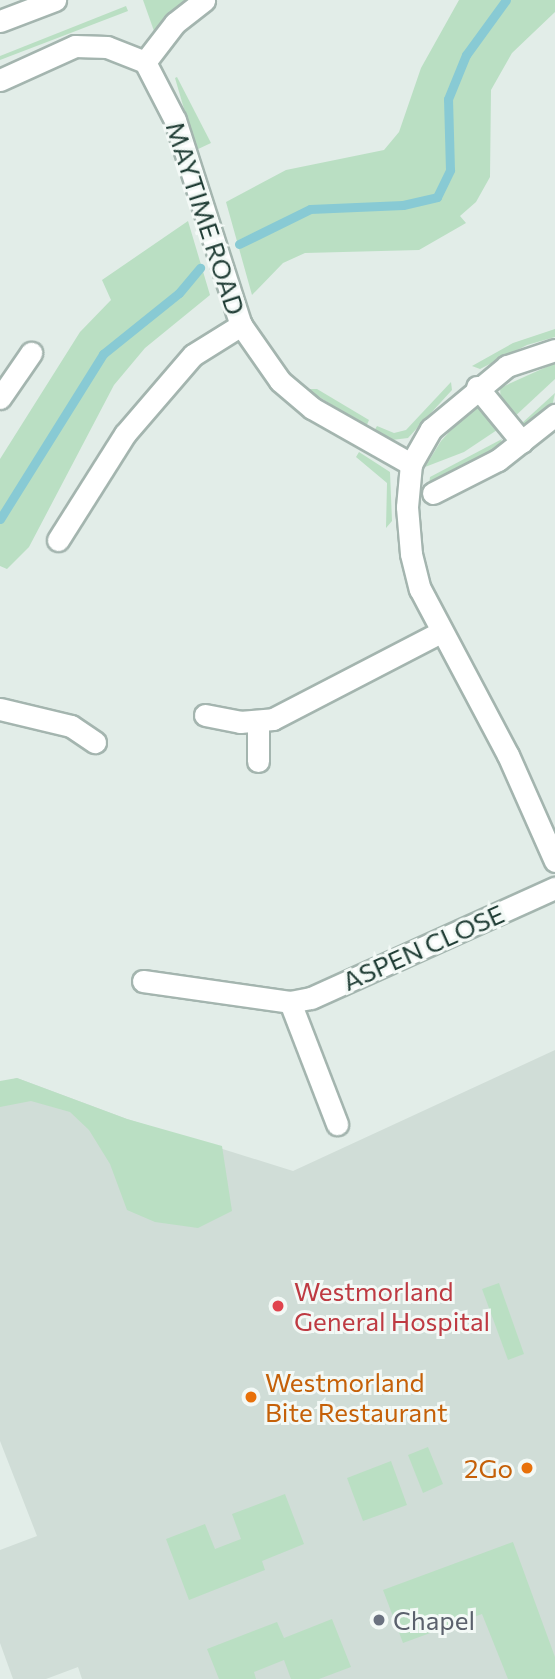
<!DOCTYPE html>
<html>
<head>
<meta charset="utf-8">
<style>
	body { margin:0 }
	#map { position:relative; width:555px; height:1679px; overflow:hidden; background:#e2ede8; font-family:Commissioner,sans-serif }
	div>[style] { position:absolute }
	.built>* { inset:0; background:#d0ddd7 }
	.green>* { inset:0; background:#badfc3 }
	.stream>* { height:9px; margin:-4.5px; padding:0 4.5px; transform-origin:4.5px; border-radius:4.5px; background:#88cad4 }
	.roads { filter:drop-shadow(2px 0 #a4b5af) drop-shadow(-2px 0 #a4b5af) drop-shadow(0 2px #a4b5af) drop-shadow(0 -2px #a4b5af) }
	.street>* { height:21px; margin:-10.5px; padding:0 10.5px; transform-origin:10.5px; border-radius:10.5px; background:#fff }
	.secondary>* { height:21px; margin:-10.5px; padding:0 10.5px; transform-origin:10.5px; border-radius:10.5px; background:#fff }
	.dots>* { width:19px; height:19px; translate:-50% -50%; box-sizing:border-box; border:4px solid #f3f9f6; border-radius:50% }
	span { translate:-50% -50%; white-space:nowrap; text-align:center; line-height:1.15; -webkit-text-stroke:6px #f3f9f6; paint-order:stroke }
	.street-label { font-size:26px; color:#213e36 }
	.health-label { font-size:26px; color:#be3a42 }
	.left { translate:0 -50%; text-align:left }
	.food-label { font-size:26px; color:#c56008 }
	.right { translate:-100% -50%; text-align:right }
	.worship-label { font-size:26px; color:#5b616d }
</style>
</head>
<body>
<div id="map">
	<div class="built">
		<i style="clip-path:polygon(555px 1050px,555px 1679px,82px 1679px,78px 1667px,46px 1679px,13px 1679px,0 1643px,0 1550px,37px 1536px,0 1441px,0 1083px,17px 1078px,127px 1119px,293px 1171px)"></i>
	</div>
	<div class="green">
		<i style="clip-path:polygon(143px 0,187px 0,154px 31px)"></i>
		<i style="clip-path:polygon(459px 0,555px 0,555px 12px,512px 53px,491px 90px,490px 177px,476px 202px,460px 216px,466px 223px,419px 250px,305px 253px,283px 263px,252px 295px,226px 202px,286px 170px,384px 150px,399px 132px,421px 68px)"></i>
		<i style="clip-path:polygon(126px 6px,128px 11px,0 60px,0 56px)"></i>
		<i style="clip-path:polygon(177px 77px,211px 143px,196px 150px,175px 78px)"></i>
		<i style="clip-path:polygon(188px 221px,210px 295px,145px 348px,114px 385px,29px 547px,7px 569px,0 566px,0 459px,80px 332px,111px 300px,102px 280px)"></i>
		<i style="clip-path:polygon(555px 329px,555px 337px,527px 345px,480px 369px,472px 366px,513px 343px)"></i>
		<i style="clip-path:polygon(555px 363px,555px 379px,512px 419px,501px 404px,500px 388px)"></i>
		<i style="clip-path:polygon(451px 382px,452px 390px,408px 438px,392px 440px,374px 431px,377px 426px,394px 433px,406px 430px)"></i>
		<i style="clip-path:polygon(307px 389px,317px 389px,369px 420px,366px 427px)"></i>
		<i style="clip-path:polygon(555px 393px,552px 407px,524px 426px,521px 424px)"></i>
		<i style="clip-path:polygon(472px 407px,482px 408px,500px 428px,464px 452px,425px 467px,441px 441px)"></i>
		<i style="clip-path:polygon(502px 439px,498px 451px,429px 485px,430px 477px)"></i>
		<i style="clip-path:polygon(359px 452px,390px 472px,392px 521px,386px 528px,387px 483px,356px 457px)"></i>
		<i style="clip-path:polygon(17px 1078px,127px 1119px,222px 1146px,232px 1211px,198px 1228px,155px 1222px,127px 1210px,110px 1164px,89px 1130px,70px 1112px,31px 1101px,0 1107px,0 1081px)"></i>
		<i style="clip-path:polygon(499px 1283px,524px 1354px,508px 1360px,482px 1289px)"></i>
		<i style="clip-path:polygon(428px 1447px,443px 1484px,423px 1493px,408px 1455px)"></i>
		<i style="clip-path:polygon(391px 1461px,407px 1505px,363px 1521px,347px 1478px)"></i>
		<i style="clip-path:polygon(285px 1494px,304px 1544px,262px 1561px,265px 1570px,189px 1600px,166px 1539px,205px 1524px,215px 1549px,241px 1539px,232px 1514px)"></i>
		<i style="clip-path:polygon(513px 1542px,555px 1657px,555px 1679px,508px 1679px,482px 1614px,403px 1643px,383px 1590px)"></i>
		<i style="clip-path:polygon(332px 1619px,351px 1667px,319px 1679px,291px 1679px,284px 1660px,254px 1672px,256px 1679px,219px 1679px,207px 1649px,277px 1622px,284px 1638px)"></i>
	</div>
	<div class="stream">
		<i style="left:239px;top:244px;width:79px;rotate:-26.2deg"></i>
		<i style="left:310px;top:209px;width:93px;rotate:-2.5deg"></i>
		<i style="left:403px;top:205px;width:35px;rotate:-13deg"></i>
		<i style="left:437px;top:197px;width:30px;rotate:-64deg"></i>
		<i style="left:450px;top:170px;width:71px;rotate:-91.6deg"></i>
		<i style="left:448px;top:99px;width:48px;rotate:-67.8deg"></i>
		<i style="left:466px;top:55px;width:68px;rotate:-54deg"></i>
		<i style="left:0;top:519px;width:195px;rotate:-58deg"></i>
		<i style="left:103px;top:354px;width:97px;rotate:-38.8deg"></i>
		<i style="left:179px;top:293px;width:33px;rotate:-50deg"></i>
	</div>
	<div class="roads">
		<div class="street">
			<i style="left:145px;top:62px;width:49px;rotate:-52.4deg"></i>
			<i style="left:175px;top:23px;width:37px;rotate:-38deg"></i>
			<i style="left:0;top:80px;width:82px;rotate:-24.4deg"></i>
			<i style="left:75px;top:46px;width:32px;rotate:2deg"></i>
			<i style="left:107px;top:47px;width:41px;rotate:21.5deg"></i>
			<i style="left:145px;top:62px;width:65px;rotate:62.7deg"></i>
			<i style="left:175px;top:120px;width:215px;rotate:72.2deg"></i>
			<i style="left:241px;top:325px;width:68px;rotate:55.1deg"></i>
			<i style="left:280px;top:381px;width:42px;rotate:40.2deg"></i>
			<i style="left:312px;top:408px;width:114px;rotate:29.5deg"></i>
			<i style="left:555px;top:350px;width:51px;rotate:161.6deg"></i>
			<i style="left:507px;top:366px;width:99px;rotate:140.3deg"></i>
			<i style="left:431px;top:429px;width:40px;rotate:119.7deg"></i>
			<i style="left:411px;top:464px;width:43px;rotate:95.3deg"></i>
			<i style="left:407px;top:507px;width:47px;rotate:85.1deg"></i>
			<i style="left:411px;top:554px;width:36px;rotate:76deg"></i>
			<i style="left:420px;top:589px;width:188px;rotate:62.1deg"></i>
			<i style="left:508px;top:755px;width:116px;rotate:66.1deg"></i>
			<i style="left:477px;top:387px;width:71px;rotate:50.7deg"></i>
			<i style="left:0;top:398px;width:55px;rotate:-55.4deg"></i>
			<i style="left:433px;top:493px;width:73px;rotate:-26.9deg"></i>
			<i style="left:498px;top:460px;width:73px;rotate:-38.3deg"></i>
			<i style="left:58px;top:540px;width:125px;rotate:-57.7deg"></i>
			<i style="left:125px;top:434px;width:104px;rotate:-49.3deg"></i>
			<i style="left:193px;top:355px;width:57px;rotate:-32deg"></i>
			<i style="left:0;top:709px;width:73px;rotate:13.5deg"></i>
			<i style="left:71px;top:726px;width:29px;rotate:34deg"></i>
			<i style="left:205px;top:715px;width:36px;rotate:11deg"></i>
			<i style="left:240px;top:722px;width:33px;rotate:-5deg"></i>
			<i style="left:273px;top:719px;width:189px;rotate:-27.4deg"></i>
			<i style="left:258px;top:723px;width:38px;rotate:90deg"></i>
			<i style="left:143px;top:981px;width:148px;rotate:8.1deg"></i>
			<i style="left:290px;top:1002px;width:21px;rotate:-11deg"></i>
			<i style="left:311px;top:998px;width:268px;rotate:-24.3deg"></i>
			<i style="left:290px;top:1002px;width:131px;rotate:68.9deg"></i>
		</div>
		<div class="secondary">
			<i style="left:0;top:21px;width:59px;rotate:-20.9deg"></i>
		</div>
	</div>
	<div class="dots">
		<i style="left:278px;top:1306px;background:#e0444e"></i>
		<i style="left:251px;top:1397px;background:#e8710a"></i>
		<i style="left:527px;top:1468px;background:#e8710a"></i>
		<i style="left:379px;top:1620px;background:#6b7280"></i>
	</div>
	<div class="street-label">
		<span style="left:206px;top:218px;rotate:72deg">MAYTIME ROAD</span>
		<span style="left:423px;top:947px;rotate:-24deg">ASPEN CLOSE</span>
	</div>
	<div class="health-label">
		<span class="left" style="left:294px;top:1306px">Westmorland<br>General Hospital</span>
	</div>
	<div class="food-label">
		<span class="left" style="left:265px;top:1397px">Westmorland<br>Bite Restaurant</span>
		<span class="right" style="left:513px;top:1468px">2Go</span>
	</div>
	<div class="worship-label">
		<span class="left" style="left:393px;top:1620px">Chapel</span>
	</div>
</div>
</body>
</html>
